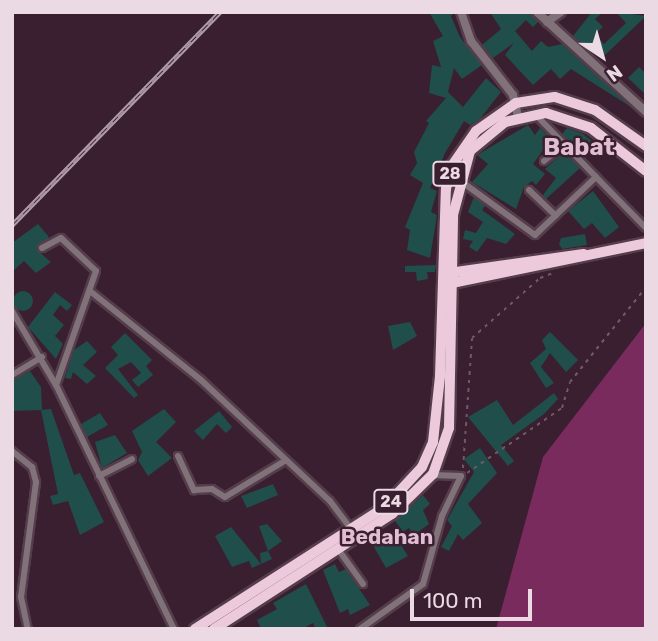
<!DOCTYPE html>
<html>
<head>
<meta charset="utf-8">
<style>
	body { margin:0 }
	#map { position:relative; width:658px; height:641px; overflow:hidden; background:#391f2f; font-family:Rubik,sans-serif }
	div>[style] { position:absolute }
	.water>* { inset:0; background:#792b5e }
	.building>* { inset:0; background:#204e4b }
	.round { border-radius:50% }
	.path>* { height:2px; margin-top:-1px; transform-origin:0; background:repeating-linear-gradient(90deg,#715a68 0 3.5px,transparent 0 8.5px) }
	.roads { filter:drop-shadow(2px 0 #553d4c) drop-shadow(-2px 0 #553d4c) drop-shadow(0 2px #553d4c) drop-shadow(0 -2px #553d4c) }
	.minor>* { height:6px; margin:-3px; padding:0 3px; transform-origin:3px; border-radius:3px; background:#81727a }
	.tertiary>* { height:8px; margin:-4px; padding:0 4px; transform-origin:4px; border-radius:4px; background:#81727a }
	.trunk>* { height:10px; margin:-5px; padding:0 5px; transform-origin:5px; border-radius:5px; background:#eccadc }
	.rail>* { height:5px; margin-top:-2.5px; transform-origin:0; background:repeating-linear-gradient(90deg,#391f2f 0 8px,#b09ca8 0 16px); box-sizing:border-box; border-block:2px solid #b09ca8 }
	span { translate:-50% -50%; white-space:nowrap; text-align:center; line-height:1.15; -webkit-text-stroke:5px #391f2f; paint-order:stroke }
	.shield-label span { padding:2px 5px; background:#391f2f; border:2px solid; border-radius:5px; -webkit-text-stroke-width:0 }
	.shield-label { font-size:16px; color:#ebd9e3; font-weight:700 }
	.quarter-label { font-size:21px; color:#e0bdd0; font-weight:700 }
	.district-label { font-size:24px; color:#e0bdd0; font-weight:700 }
	.frame { position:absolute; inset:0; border:14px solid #ebd9e3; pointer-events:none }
	.north { position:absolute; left:567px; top:21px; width:70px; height:70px; -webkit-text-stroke:5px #391f2f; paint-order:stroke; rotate:144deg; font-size:19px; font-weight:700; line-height:28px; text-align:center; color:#ebd9e3 }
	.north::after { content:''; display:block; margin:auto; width:24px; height:32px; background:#ebd9e3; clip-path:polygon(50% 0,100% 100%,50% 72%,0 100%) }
	.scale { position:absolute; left:410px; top:589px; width:122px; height:32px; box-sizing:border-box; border:4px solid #ebd9e3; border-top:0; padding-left:9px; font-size:21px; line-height:24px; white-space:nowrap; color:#ebd9e3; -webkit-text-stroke:5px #391f2f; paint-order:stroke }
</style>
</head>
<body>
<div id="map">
	<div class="water">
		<i style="clip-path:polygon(646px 323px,646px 629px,496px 629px,543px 457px)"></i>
	</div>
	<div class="building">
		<i style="clip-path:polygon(429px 12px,455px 12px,451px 16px,460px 37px,482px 65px,462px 79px,454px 68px,448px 92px,463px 107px,486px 78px,501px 92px,479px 120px,470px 125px,464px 121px,445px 153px,430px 188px,437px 191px,431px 212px,437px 215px,430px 258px,407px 250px,410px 230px,405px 227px,423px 183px,410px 175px,417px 163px,414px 152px,429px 123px,426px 121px,446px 98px,429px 93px,432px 65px,441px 67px,433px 41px,443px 36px)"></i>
		<i style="clip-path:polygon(490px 12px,531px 12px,538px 22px,533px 27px,526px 20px,515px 31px,532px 51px,541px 41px,548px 47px,562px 44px,631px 107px,571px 69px,560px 79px,551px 69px,533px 85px,505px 55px,514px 43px,493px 58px,482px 45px,501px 29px)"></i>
		<i style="clip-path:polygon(592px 12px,603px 12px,595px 19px,603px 27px,595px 34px,604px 44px,626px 23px,616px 12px,646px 16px,605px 55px,595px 45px,589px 50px,573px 36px)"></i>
		<i style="clip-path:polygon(639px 67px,646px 74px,646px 95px,628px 78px)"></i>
		<i style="clip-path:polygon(528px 125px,535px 135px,540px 128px,556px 144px,548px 143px,533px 164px,545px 174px,536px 185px,532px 181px,524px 187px,516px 209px,472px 182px,488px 164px,477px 155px)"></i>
		<i style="clip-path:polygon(567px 128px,583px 134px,597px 145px,589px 154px,578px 151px,562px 134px)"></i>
		<i style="clip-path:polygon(564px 152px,580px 168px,546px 199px,543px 195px,556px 178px,545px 169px)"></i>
		<i style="clip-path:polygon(593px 191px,619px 227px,605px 238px,592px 223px,584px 229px,568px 211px)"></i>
		<i style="clip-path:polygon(474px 197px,485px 206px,482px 210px,515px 234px,506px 244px,487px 238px,477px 252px,469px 247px,473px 241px,463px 239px,465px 230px,476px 233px,483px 222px,468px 212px)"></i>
		<i style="clip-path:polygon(38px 224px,49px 237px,37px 250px,51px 262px,36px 273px,24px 261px,12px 272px,12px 243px)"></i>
		<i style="clip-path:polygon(585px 234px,587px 245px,562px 249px,559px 244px,561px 238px)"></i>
		<i style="clip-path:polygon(436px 265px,435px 272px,427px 272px,428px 279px,417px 281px,416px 272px,405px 272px,405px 266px)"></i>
		<i class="round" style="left:13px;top:291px;width:20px;height:20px"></i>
		<i style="clip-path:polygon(55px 292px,72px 305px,67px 311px,60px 305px,53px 315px,64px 325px,55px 336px,63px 344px,56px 359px,28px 327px)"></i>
		<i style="clip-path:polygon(410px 322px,417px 336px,393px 350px,388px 326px)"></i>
		<i style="clip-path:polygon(550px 332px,578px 360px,566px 372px,550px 353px,541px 367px,554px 383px,546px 388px,530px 363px,546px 349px,542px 340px)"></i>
		<i style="clip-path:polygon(125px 333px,152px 360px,146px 366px,153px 375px,138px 387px,132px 380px,141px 373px,131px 362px,118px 369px,138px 395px,134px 398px,105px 368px,118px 355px,111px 347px)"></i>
		<i style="clip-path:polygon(87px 341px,97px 352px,83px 365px,96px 376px,87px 384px,73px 372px,71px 379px,65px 378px,74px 350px)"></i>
		<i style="clip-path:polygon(30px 371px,41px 387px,42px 410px,12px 411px,12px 381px)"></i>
		<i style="clip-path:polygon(554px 393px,558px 399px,544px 414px,501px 445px,514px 461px,508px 466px,468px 417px,497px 400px,513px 425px)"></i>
		<i style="clip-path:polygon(51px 409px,74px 475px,80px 473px,104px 522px,80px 535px,68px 501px,53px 505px,50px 496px,58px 494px,41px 410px)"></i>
		<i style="clip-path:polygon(164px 409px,176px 422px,156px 442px,172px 458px,148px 476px,138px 460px,142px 452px,132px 431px)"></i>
		<i style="clip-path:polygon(219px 411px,232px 427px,226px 433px,217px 424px,203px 440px,194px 431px)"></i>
		<i style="clip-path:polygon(100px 413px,108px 425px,87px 437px,81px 424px)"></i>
		<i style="clip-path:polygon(115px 435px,127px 453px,102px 468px,95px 442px)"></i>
		<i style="clip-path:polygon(480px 448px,497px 473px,468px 504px,482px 523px,463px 540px,458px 534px,449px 551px,441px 547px,452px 526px,447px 520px,474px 472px,464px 459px)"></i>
		<i style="clip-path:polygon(273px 484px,278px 495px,247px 508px,241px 496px)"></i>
		<i style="clip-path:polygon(423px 495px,430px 504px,423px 510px,429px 524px,414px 535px,409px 528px,403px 532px,395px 521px)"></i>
		<i style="clip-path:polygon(267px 524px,282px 541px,268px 551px,259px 526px)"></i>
		<i style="clip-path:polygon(231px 527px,261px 564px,260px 553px,268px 551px,272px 559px,252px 568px,249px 561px,232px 567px,215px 536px)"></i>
		<i style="clip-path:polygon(376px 537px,381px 546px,396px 537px,408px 556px,386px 568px,370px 540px)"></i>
		<i style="clip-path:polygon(335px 564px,339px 572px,346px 569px,370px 605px,350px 615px,348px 609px,340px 613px,323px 570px)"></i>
		<i style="clip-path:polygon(306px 584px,328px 629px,316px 629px,313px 623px,302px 629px,261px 629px,257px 620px,277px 609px,273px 603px)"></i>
	</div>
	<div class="path">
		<i style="left:463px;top:468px;width:130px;rotate:-86deg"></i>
		<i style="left:472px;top:338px;width:91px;rotate:-41.4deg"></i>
		<i style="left:540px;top:278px;width:17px;rotate:-21deg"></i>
		<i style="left:467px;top:473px;width:115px;rotate:-34.4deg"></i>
		<i style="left:562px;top:408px;width:27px;rotate:-73deg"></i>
		<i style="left:570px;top:382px;width:122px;rotate:-51.3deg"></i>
	</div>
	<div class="roads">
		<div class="minor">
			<i style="left:536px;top:115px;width:86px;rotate:45.9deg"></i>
			<i style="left:544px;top:161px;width:27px;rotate:-39deg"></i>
			<i style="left:462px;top:182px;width:90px;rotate:36deg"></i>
			<i style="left:535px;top:235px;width:84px;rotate:-43.6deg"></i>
			<i style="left:596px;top:177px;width:71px;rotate:45.6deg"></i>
			<i style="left:529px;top:190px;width:37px;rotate:44deg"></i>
			<i style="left:42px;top:248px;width:21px;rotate:-28deg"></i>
			<i style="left:61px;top:238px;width:48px;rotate:43.3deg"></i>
			<i style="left:96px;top:271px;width:121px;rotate:109.3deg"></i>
			<i style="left:90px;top:291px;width:142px;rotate:38.7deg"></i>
			<i style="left:201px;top:380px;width:177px;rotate:43.2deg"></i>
			<i style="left:330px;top:501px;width:35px;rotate:53deg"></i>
			<i style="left:12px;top:311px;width:86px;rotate:59.3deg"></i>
			<i style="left:56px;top:385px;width:271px;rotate:64.2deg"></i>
			<i style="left:12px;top:375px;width:35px;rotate:-31deg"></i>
			<i style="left:12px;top:451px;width:26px;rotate:39deg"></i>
			<i style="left:32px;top:467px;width:16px;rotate:75deg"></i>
			<i style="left:36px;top:482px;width:116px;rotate:97.4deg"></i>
			<i style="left:21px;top:597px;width:33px;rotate:78deg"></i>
			<i style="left:178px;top:456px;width:38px;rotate:65deg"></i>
			<i style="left:194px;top:490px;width:18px;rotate:-3deg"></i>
			<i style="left:212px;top:489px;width:15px;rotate:32deg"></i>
			<i style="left:225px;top:497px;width:71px;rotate:-31.2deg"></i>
			<i style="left:99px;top:476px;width:37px;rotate:-27deg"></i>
			<i style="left:338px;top:549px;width:43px;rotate:54.5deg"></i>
			<i style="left:360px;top:629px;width:77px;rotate:-35.5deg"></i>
			<i style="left:423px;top:584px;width:71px;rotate:-74.4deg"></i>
			<i style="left:442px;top:516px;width:44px;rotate:-64.6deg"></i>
			<i style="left:461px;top:476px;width:28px;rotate:-178deg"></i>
		</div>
		<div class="tertiary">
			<i style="left:461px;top:12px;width:31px;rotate:71deg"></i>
			<i style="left:471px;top:41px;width:68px;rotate:52.1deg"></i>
			<i style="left:513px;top:95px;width:23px;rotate:77deg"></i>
			<i style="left:537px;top:12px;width:148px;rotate:42.5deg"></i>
			<i style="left:547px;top:22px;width:17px;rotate:-36deg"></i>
		</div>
		<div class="trunk">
			<i style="left:449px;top:273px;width:136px;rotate:-8deg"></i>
			<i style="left:447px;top:284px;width:203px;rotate:-11.6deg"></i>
			<i style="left:195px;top:629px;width:226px;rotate:-32.7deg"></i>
			<i style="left:385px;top:507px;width:54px;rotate:-47.2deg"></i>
			<i style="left:422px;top:467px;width:27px;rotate:-66deg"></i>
			<i style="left:433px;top:442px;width:66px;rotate:-83.9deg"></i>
			<i style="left:440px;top:376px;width:187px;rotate:-88.2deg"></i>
			<i style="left:446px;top:189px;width:23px;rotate:-77deg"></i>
			<i style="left:451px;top:167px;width:44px;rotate:-55.2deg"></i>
			<i style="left:476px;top:131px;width:49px;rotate:-35deg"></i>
			<i style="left:516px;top:103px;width:39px;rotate:-9deg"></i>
			<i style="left:555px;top:97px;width:42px;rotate:18deg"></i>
			<i style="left:595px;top:110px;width:62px;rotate:35.2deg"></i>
			<i style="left:214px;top:629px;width:212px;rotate:-32.9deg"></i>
			<i style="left:392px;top:514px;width:57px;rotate:-44.3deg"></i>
			<i style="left:433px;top:474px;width:49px;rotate:-70.8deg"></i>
			<i style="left:449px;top:428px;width:213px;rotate:-88.9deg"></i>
			<i style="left:453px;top:215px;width:66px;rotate:-75.1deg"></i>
			<i style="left:470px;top:151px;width:45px;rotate:-39.6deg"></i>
			<i style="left:505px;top:122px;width:42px;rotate:-12.4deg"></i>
			<i style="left:546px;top:113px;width:47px;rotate:18.4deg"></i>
			<i style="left:591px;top:128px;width:70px;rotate:38deg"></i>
		</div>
	</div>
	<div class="rail">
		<i style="left:12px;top:225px;width:298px;rotate:-45.7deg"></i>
	</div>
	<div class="shield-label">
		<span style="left:450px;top:174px">28</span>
		<span style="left:391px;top:502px">24</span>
	</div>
	<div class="quarter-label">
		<span style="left:387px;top:537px">Bedahan</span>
	</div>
	<div class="district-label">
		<span style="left:579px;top:148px">Babat</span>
	</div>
	<div class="frame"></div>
	<div class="north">N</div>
	<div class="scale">100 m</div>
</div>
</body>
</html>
